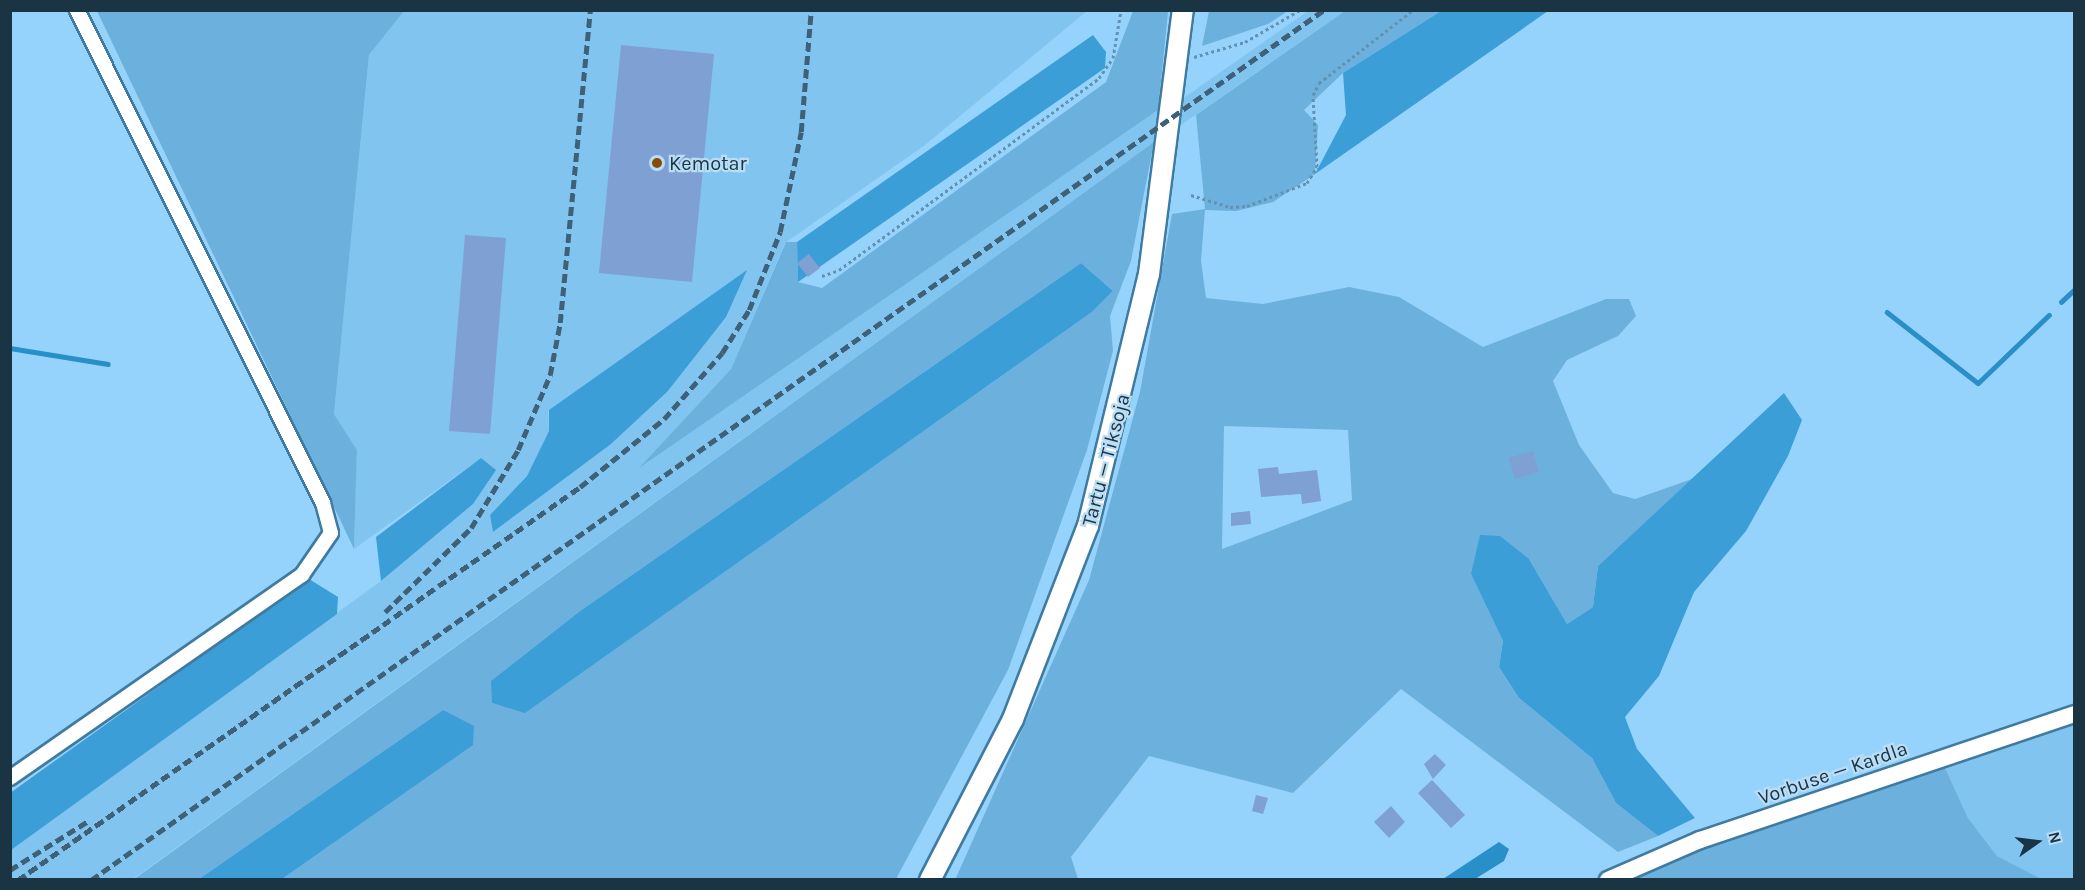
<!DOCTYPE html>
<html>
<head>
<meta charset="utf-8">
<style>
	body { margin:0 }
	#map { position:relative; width:2085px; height:890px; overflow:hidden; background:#96d3fc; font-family:Karla,sans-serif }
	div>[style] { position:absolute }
	.built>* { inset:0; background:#81c4ef }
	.green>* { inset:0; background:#6cb1de }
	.forest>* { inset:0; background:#3b9ed7 }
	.water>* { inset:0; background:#288fc8 }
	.stream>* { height:4.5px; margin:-2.25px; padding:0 2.25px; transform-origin:2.25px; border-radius:2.25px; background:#288fc8 }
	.building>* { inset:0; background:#7ea0d3 }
	.path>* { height:3px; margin-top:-1.5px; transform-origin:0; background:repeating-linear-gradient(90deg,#6391b0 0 3px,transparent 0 6px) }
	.roads { filter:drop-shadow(2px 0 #3f7ba0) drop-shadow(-2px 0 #3f7ba0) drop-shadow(0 2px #3f7ba0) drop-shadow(0 -2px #3f7ba0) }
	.minor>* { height:14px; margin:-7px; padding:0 7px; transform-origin:7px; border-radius:7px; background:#fff }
	.tertiary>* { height:16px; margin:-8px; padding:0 8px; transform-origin:8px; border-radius:8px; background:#fff }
	.secondary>* { height:20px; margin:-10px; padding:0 10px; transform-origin:10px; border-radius:10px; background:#fff }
	.rail>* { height:4.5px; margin-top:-2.25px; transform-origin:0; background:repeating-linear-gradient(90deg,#3e6178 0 9px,transparent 0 13.5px) }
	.dots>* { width:16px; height:16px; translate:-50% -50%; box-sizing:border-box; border:3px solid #baddf6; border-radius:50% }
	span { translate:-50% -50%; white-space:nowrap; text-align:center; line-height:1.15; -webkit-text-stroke:4.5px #baddf6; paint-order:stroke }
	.poi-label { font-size:20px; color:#1b3444 }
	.left { translate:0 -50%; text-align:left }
	.street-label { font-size:20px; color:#1b3444 }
	.frame { position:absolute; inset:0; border:12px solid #1b3444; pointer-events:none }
	.north { position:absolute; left:2007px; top:812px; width:60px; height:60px; -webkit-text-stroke:4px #baddf6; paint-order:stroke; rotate:76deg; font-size:16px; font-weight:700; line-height:24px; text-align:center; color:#1b3444 }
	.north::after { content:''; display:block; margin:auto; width:21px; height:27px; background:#1b3444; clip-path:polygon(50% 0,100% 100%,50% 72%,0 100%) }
</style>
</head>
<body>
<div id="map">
	<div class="built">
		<i style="clip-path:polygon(evenodd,404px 11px,1087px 11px,925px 145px,785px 243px,731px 369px,642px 465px,1158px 110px,1154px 142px,133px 879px,11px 879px,10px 850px,381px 581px,473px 504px,481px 458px,354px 549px,357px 450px,334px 414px,369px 55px,404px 11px,746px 271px,667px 392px,611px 444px,493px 532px,490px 515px,527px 476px,549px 431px,548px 411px,746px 271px)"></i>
		<i style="clip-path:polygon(1308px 11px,1345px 11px,1181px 125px,1182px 99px)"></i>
		<i style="clip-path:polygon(2074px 714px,2074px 879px,2042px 879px,1997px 856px,1968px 818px,1941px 759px)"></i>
	</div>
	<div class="green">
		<i style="clip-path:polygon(97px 11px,404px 11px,369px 55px,334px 414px,357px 450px,354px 549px)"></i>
		<i style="clip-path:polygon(1133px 11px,1168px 12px,1158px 110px,639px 468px,731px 369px,786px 242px,797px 242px,798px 282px,822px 288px,1106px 82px)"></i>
		<i style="clip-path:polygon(1209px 11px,1209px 10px,1288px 11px,1268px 24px,1202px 46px)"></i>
		<i style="clip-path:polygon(evenodd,1345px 11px,1441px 11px,1343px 73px,1304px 110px,1318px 125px,1315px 174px,1273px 202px,1236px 211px,1205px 210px,1201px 261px,1206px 298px,1263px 304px,1349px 287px,1399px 297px,1483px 347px,1606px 299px,1629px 299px,1636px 316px,1618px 336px,1567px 360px,1553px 381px,1579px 445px,1613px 493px,1635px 499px,1692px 479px,1598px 566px,1593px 607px,1567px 624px,1529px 559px,1471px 574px,1503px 641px,1499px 667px,1519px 698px,1592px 758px,1616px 803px,1658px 836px,1618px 852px,1401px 689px,1293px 793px,1149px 756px,1071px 857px,1078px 879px,955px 880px,1089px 580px,1140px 392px,1172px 214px,1205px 209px,1196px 115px,1345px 11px,1224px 426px,1348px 430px,1352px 500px,1222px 549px,1224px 426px)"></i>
		<i style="clip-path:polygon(evenodd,1154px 142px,1131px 261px,1110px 316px,1113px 351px,1087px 450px,1008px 670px,896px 879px,282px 879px,472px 745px,443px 710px,199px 879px,133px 880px,1154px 142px,1081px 263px,1113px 291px,1092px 312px,526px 712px,492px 703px,583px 609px,1081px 263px)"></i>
		<i style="clip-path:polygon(1941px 759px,1968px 818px,1997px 856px,2042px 879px,1608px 880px)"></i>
	</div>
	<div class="forest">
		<i style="clip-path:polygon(1441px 11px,1548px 11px,1315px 174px,1346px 115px,1343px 73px)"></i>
		<i style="clip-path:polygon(1093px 35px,1106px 52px,1105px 68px,798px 282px,797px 242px)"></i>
		<i style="clip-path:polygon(1081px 263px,1113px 291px,1092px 312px,525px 713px,492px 703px,491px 681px,583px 609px)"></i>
		<i style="clip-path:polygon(747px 270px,726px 317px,667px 392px,611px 444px,493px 532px,490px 515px,527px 476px,549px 431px,549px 410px)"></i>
		<i style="clip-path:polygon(1784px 393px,1802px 420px,1788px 456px,1746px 531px,1694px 592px,1659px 676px,1625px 717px,1637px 749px,1695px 818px,1658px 836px,1616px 803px,1592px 758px,1519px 698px,1499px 667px,1503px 641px,1471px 574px,1480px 535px,1500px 536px,1529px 559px,1567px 624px,1593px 607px,1598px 566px)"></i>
		<i style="clip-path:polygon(481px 458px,496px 470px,473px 504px,381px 581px,376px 537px)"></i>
		<i style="clip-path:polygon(309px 579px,338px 597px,337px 614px,11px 850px,10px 793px)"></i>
		<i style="clip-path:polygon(443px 710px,474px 726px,473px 745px,282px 879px,199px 879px)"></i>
	</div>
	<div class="water">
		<i style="clip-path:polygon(1499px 842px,1509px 849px,1504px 861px,1475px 879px,1443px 879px)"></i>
	</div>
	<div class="stream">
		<i style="left:2061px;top:302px;width:18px;rotate:-43deg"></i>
		<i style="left:1887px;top:312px;width:115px;rotate:38deg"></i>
		<i style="left:1978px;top:383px;width:98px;rotate:-43.8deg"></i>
		<i style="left:10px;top:348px;width:99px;rotate:9.3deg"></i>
	</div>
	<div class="building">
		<i style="clip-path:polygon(621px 45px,714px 54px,692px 282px,599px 273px)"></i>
		<i style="clip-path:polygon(465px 235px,506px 238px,490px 434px,449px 431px)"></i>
		<i style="clip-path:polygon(809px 254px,820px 268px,808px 277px,797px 263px)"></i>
		<i style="clip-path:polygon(1533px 451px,1539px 472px,1515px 479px,1509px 458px)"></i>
		<i style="clip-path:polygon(1278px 467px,1279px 474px,1317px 470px,1321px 501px,1302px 504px,1301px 494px,1261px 497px,1258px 469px)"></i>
		<i style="clip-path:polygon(1250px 511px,1251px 524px,1231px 526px,1231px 513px)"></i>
		<i style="clip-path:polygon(1435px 754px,1446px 765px,1433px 779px,1424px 764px)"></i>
		<i style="clip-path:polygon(1432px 780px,1465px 815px,1451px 828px,1418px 793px)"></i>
		<i style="clip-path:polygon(1256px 795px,1268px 798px,1263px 814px,1252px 811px)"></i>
		<i style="clip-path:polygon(1391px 806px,1405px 822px,1389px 838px,1374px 822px)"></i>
	</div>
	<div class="path">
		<i style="left:1194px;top:57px;width:53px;rotate:-16.4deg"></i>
		<i style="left:1245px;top:42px;width:64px;rotate:-30.2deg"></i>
		<i style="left:1191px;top:195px;width:41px;rotate:17.1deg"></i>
		<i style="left:1230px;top:207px;width:17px;rotate:-3deg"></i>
		<i style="left:1247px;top:206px;width:64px;rotate:-21deg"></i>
		<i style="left:1307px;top:183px;width:19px;rotate:-58deg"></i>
		<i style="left:1317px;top:167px;width:72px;rotate:-93.2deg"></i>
		<i style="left:1313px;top:95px;width:13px;rotate:-63deg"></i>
		<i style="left:1319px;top:83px;width:119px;rotate:-37.8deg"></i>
		<i style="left:822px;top:276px;width:18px;rotate:-19deg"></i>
		<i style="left:839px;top:270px;width:323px;rotate:-36.4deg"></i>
		<i style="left:1099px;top:78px;width:24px;rotate:-55deg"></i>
		<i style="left:1113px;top:58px;width:49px;rotate:-80.5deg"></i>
	</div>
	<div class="roads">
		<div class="minor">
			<i style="left:10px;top:778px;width:356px;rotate:-34.8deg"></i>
			<i style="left:302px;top:575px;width:51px;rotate:-55.4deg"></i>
			<i style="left:331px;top:533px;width:31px;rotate:-105deg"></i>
			<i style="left:323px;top:503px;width:551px;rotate:-116.52deg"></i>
		</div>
		<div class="tertiary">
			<i style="left:1608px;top:880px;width:100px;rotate:-23.5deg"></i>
			<i style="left:1700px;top:840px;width:395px;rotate:-18.6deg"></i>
		</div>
		<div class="secondary">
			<i style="left:930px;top:880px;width:181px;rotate:-62.7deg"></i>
			<i style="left:1013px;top:719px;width:207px;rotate:-68.8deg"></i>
			<i style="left:1088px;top:526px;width:259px;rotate:-76.4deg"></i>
			<i style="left:1149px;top:274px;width:266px;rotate:-82.7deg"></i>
		</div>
	</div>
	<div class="rail">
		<i style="left:385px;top:612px;width:120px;rotate:-44.3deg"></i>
		<i style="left:471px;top:528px;width:91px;rotate:-58.9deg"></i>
		<i style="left:518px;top:450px;width:82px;rotate:-66.9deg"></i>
		<i style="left:550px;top:375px;width:53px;rotate:-79.1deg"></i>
		<i style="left:560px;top:323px;width:314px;rotate:-84.5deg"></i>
		<i style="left:10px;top:870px;width:92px;rotate:-32.1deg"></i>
		<i style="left:18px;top:880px;width:686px;rotate:-34.96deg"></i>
		<i style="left:580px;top:487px;width:108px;rotate:-39deg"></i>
		<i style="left:664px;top:419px;width:88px;rotate:-48.7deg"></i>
		<i style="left:722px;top:353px;width:51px;rotate:-57.9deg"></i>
		<i style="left:749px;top:310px;width:84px;rotate:-68.3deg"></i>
		<i style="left:780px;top:232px;width:102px;rotate:-78.1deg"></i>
		<i style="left:801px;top:132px;width:122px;rotate:-85.3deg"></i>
		<i style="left:91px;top:880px;width:1509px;rotate:-35.21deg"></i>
	</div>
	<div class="dots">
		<i style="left:657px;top:163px;background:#884b0c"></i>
	</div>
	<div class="poi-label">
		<span class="left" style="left:669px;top:163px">Kemotar</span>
	</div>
	<div class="street-label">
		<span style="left:1106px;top:460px;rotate:-75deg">Tartu — Tiksoja</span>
		<span style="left:1833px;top:773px;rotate:-19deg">Vorbuse — Kardla</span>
	</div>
	<div class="frame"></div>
	<div class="north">N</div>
</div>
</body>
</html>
